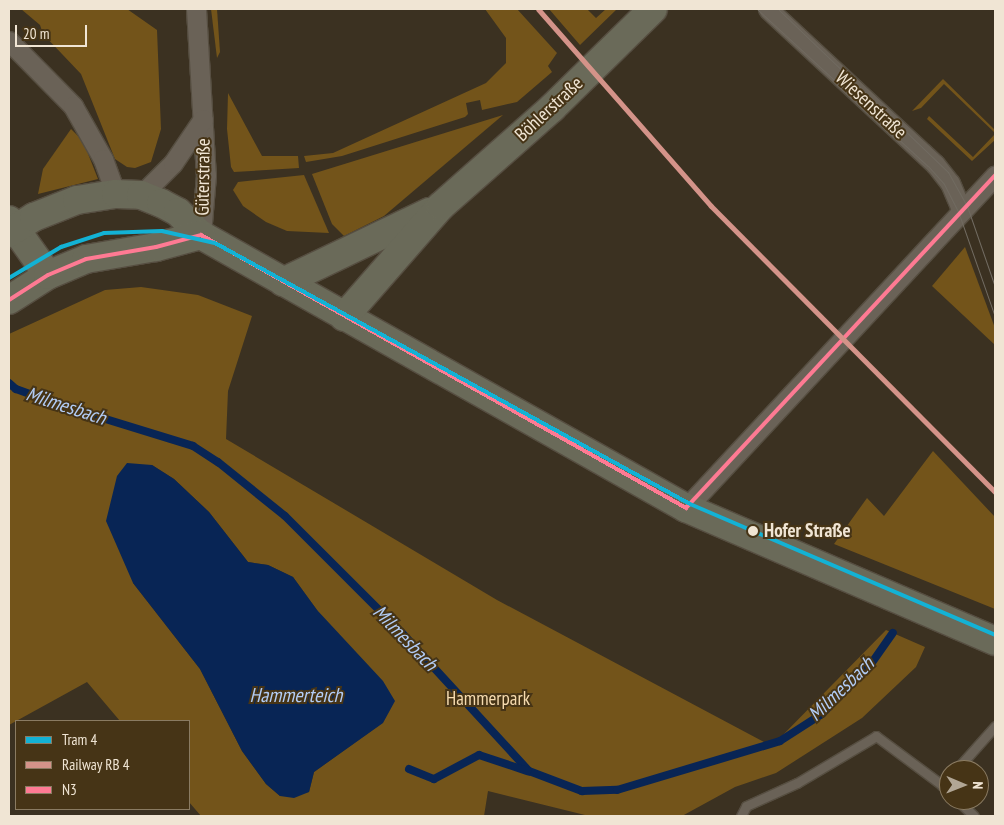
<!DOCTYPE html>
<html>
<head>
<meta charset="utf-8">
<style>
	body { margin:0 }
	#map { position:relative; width:1004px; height:825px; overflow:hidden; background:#3b3121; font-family:"PT Sans Narrow",sans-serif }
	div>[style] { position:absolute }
	.green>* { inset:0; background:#73541a }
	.water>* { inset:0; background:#082555 }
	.stream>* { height:8px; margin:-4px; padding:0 4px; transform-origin:4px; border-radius:4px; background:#082555 }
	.roads { filter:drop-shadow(1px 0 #564e41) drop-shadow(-1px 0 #564e41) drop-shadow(0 1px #564e41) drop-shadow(0 -1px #564e41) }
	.lane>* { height:9px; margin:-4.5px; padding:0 4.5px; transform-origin:4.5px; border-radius:4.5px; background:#6a6257 }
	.street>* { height:19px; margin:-9.5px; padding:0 9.5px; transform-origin:9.5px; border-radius:9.5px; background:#6a6257 }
	.primary>* { height:28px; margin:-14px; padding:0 14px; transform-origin:14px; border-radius:14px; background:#6a6a59 }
	.tram>* { height:1px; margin:-0.5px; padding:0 0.5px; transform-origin:0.5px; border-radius:0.5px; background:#716b61 }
	.bus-1>* { height:4px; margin:-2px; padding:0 2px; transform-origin:2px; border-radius:2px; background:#fe7a93 }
	.rail-1>* { height:5px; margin:-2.5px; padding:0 2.5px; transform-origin:2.5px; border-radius:2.5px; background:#d49389 }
	.tram-1>* { height:4px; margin:-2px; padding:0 2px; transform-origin:2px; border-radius:2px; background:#13b2d5 }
	.dots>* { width:14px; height:14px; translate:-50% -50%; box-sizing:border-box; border:2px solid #463416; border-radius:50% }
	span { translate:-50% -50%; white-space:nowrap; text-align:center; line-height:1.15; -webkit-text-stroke:4px #463416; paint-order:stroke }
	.street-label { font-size:19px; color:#f0e5d4 }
	.stop-label { font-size:19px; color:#f0e5d4; font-weight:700 }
	.left { translate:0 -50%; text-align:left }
	.park-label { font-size:19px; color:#f6dbaf }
	.water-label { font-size:20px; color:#b2ccf5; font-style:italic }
	.frame { position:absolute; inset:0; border:10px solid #f0e5d4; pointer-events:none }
	.legend { position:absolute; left:15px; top:720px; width:175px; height:90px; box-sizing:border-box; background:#463416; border:1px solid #8a7b62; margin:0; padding:6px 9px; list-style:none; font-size:15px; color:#f0e5d4 }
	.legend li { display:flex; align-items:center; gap:10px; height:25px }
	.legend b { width:25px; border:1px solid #8a7b62 }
	.north { position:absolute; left:939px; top:760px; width:50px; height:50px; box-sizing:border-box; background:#463416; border:1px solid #8a7b62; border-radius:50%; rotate:91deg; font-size:14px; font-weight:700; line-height:20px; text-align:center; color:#f0e5d4 }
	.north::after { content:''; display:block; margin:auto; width:18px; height:22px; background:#b1a695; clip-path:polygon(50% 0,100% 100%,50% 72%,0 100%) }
	.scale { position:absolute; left:15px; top:25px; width:72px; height:22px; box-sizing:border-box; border:2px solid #f0e5d4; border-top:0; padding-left:6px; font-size:15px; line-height:18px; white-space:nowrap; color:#f0e5d4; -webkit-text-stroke:4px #463416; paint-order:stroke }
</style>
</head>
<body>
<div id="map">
	<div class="green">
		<i style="clip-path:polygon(21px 9px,127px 9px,157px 30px,161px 129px,151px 162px,135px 168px,127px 167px,115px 159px,81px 74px,43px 34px,40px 25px)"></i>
		<i style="clip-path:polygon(211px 9px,217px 9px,220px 52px,217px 58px)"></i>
		<i style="clip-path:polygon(485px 9px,517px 9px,557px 53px,548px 66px,552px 72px,517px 102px,482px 110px,480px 100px,466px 103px,468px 114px,465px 117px,342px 156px,306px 162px,304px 156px,333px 153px,486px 83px,506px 63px,506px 38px)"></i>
		<i style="clip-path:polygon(549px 9px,587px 9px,596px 18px,606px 9px,617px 9px,580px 45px)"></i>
		<i style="clip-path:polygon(943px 79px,995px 130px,995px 133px,944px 84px,921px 108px,912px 111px)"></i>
		<i style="clip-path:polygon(228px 93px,262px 156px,298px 156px,299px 168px,234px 172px,231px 167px,227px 129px)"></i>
		<i style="clip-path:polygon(503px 115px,384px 216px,344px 236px,332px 224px,312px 174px)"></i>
		<i style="clip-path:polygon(929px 116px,973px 157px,995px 134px,995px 140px,972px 161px,927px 119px)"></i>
		<i style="clip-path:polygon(71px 129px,83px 141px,98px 179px,38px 194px,43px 169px)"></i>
		<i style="clip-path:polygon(304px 175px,329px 233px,287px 231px,266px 222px,243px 206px,233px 190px,238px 182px)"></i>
		<i style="clip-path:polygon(965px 247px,995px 328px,995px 345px,932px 286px)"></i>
		<i style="clip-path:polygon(evenodd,141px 287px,198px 295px,252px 316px,228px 391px,226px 439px,497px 600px,764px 742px,776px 742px,886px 630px,925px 647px,916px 667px,862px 718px,776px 773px,735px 787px,682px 816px,589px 816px,488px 791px,484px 816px,201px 816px,189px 802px,189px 721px,120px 721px,87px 682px,9px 725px,9px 334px,105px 290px,141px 287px,152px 465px,174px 479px,209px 512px,248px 562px,268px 565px,293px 577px,317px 610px,382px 723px,314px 772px,309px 792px,280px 796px,266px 784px,242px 751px,200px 669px,133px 583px,152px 465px)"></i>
		<i style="clip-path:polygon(933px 451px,995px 517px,995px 609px,834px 544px,867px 498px,884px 516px)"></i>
	</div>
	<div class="water">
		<i style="clip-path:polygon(127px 463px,152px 465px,174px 479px,209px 512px,248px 562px,268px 565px,293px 577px,317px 610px,383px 681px,395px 701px,383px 723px,314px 772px,309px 792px,294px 798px,280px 796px,266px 784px,242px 751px,200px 669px,133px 583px,106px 521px,117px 476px)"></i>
	</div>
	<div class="stream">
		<i style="left:9px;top:383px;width:9px;rotate:41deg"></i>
		<i style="left:16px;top:389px;width:47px;rotate:20deg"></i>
		<i style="left:60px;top:405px;width:139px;rotate:17.1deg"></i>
		<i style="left:193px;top:446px;width:30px;rotate:33deg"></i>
		<i style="left:218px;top:462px;width:86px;rotate:38.9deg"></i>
		<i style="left:285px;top:516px;width:165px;rotate:45deg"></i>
		<i style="left:402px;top:633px;width:188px;rotate:47.4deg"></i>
		<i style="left:529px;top:771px;width:57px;rotate:20.7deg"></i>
		<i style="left:582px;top:791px;width:35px;rotate:-2deg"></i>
		<i style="left:617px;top:790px;width:170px;rotate:-16.7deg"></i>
		<i style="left:780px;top:741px;width:50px;rotate:-32.7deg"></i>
		<i style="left:822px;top:714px;width:70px;rotate:-45.6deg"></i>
		<i style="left:871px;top:664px;width:38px;rotate:-55deg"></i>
		<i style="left:409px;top:769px;width:27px;rotate:22deg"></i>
		<i style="left:434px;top:779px;width:51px;rotate:-28.1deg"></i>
		<i style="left:479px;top:755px;width:51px;rotate:18.4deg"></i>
	</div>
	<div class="roads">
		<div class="lane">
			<i style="left:956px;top:770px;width:59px;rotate:-48.4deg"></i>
			<i style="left:949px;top:777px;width:11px;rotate:131deg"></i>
			<i style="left:942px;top:785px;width:10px;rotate:45deg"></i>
			<i style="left:957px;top:800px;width:23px;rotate:43deg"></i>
			<i style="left:741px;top:816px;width:11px;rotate:-63deg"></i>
			<i style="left:746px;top:806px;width:56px;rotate:-24.3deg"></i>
			<i style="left:797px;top:783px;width:92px;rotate:-30.7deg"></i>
			<i style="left:876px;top:736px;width:82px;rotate:36.6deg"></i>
		</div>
		<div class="street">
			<i style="left:196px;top:9px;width:166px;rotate:86.6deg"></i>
			<i style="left:206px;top:175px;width:60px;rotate:94.8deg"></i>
			<i style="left:768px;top:9px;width:228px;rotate:42.9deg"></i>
			<i style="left:935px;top:164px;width:24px;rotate:52deg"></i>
			<i style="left:950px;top:183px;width:30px;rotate:67deg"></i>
			<i style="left:9px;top:41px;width:91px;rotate:45.4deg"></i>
			<i style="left:73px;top:106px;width:61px;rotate:60.5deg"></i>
			<i style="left:103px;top:159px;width:37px;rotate:70deg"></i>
			<i style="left:141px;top:195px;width:45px;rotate:-45deg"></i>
			<i style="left:173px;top:163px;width:53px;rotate:-55.7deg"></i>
			<i style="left:686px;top:508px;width:454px;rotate:-47.1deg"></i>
		</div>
		<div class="primary">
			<i style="left:9px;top:220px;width:67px;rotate:54.7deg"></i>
			<i style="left:9px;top:233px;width:30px;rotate:-33deg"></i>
			<i style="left:34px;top:217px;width:46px;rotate:-21.6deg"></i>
			<i style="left:77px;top:200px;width:39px;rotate:-9deg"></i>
			<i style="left:116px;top:194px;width:25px;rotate:2deg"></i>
			<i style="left:141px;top:195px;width:22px;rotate:22deg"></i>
			<i style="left:161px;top:203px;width:19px;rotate:28deg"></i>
			<i style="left:178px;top:212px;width:33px;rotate:45deg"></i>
			<i style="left:201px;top:235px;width:557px;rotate:29.37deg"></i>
			<i style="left:686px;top:508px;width:336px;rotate:23.3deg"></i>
			<i style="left:283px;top:282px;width:162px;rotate:-25.6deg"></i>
			<i style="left:9px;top:300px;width:46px;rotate:-32.7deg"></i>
			<i style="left:48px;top:275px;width:41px;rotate:-22.8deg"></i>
			<i style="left:86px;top:259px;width:71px;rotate:-9.7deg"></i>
			<i style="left:156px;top:247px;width:47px;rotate:-14.9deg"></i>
			<i style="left:344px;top:317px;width:147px;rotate:-48.9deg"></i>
			<i style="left:441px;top:206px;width:148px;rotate:-41.4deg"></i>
			<i style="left:552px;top:108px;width:141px;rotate:-44.4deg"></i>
		</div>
	</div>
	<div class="tram">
		<i style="left:757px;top:9px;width:232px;rotate:42.6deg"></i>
		<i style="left:928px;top:166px;width:24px;rotate:48deg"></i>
		<i style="left:944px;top:184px;width:34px;rotate:63deg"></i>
		<i style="left:959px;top:214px;width:109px;rotate:70.7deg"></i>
		<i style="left:778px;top:9px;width:236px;rotate:43.8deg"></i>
		<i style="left:948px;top:172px;width:39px;rotate:61deg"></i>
		<i style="left:967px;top:206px;width:86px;rotate:70.9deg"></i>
	</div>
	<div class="bus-1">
		<i style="left:9px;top:300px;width:46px;rotate:-32.7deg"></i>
		<i style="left:48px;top:275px;width:41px;rotate:-22.8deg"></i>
		<i style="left:86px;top:259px;width:71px;rotate:-9.7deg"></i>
		<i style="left:156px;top:247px;width:47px;rotate:-14.9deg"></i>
		<i style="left:201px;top:235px;width:557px;rotate:29.37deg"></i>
		<i style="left:686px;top:508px;width:454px;rotate:-47.1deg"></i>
	</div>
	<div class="rail-1">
		<i style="left:538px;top:9px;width:262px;rotate:48.7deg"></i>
		<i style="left:711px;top:206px;width:403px;rotate:45.2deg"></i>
	</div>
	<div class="tram-1">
		<i style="left:9px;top:278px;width:61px;rotate:-30.8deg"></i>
		<i style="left:61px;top:247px;width:45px;rotate:-18deg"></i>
		<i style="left:104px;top:233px;width:58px;rotate:-2deg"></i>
		<i style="left:162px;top:231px;width:54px;rotate:12.8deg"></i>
		<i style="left:215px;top:243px;width:542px;rotate:28.79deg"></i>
		<i style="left:690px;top:504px;width:332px;rotate:23.2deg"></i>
	</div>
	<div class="dots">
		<i style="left:753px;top:531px;background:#f0e5d4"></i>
	</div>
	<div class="street-label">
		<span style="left:871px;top:105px;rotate:43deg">Wiesenstraße</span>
		<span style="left:549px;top:109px;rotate:-43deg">Böhlerstraße</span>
		<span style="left:203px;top:177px;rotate:-89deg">Güterstraße</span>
	</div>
	<div class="stop-label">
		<span class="left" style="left:764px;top:531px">Hofer Straße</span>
	</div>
	<div class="park-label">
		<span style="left:488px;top:699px">Hammerpark</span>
	</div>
	<div class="water-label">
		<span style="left:66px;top:406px;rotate:18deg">Milmesbach</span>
		<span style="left:405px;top:638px;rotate:46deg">Milmesbach</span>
		<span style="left:841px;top:689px;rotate:-44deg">Milmesbach</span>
		<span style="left:296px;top:695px">Hammerteich</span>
	</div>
	<div class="frame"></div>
	<ul class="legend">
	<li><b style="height:6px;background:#13b2d5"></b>Tram 4</li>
	<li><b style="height:6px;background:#d49389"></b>Railway RB 4</li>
	<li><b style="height:6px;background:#fe7a93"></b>N3</li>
	</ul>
	<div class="north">N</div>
	<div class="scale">20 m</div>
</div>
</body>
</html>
